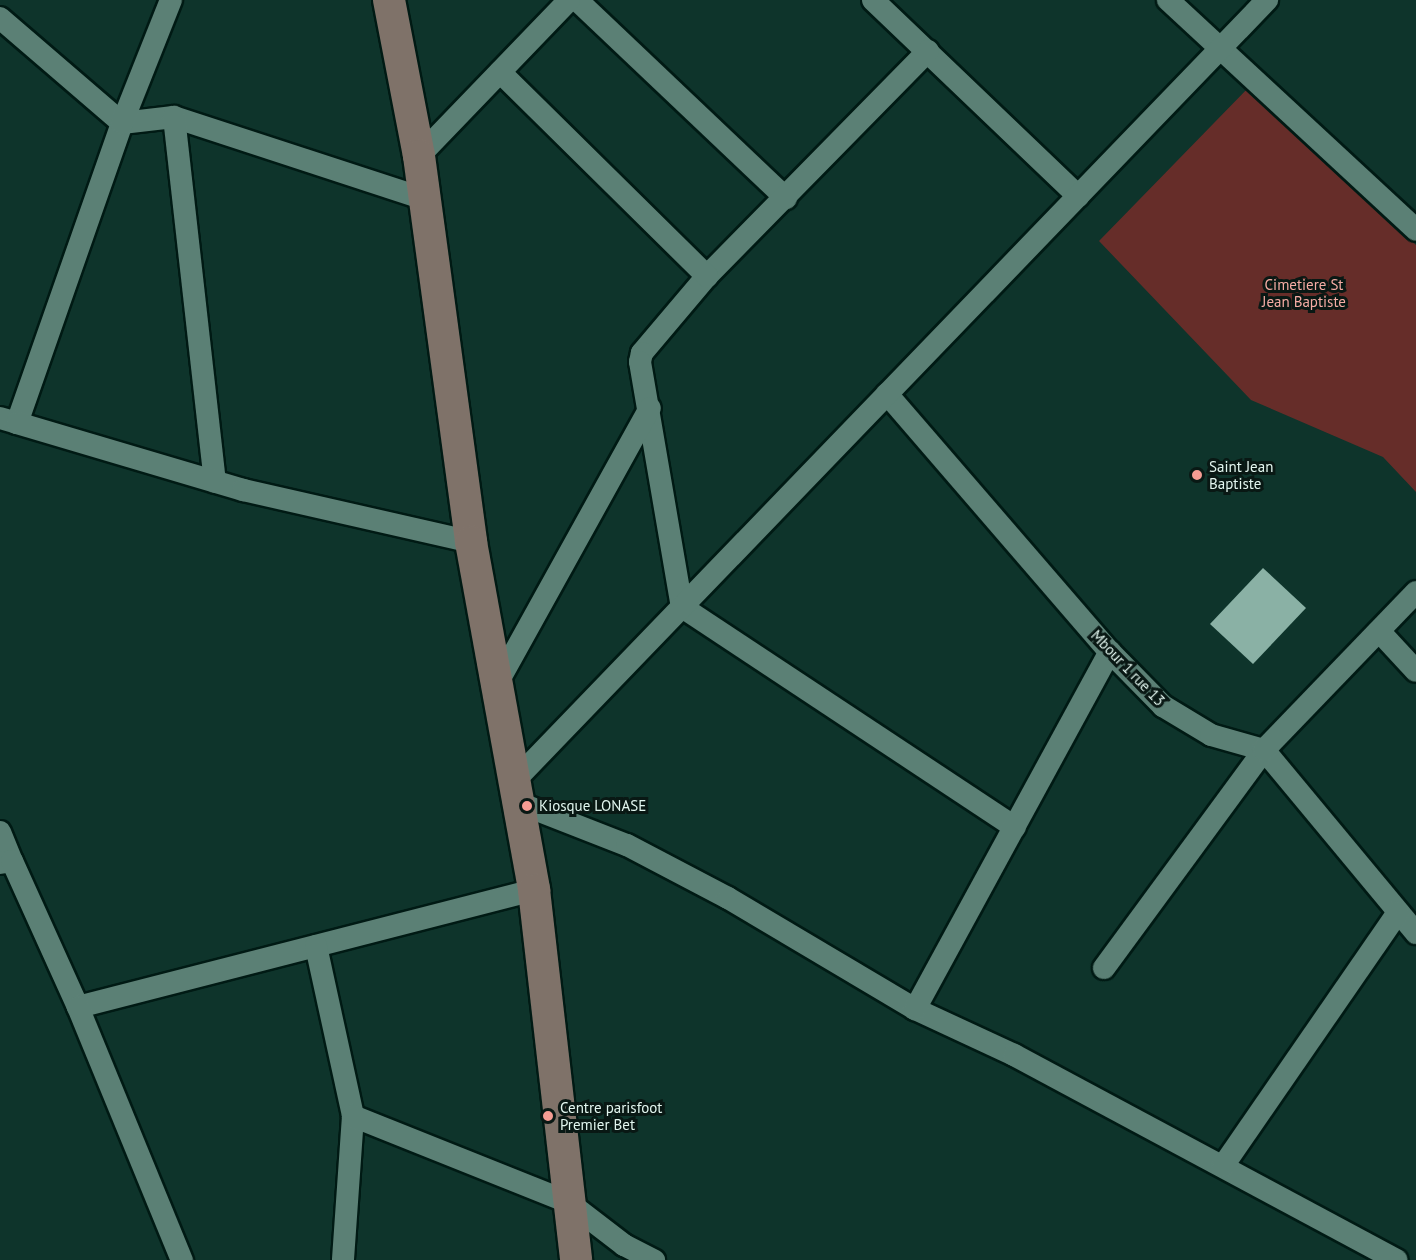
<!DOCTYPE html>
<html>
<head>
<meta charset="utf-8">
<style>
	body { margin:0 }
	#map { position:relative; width:1416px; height:1260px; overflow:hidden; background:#0e342b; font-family:"PT Sans",sans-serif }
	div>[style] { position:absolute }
	.green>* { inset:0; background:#662d29 }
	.building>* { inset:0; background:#8ab1a5 }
	.roads { filter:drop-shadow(2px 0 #001a14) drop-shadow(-2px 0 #001a14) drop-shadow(0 2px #001a14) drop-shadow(0 -2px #001a14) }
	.street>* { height:22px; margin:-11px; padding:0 11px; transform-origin:11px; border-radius:11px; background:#5b8075 }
	.secondary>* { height:32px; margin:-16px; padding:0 16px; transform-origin:16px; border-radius:16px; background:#7f7269 }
	.dots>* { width:16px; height:16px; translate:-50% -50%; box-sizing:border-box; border:3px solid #091814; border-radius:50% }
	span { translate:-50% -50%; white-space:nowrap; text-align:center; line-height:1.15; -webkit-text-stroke:6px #091814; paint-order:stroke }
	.park-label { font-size:15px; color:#f6aca4 }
	.poi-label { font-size:15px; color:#e2f6ef }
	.left { translate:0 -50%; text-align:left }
	.street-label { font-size:15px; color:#e2f6ef }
</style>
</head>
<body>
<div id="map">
	<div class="green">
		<i style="clip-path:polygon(1251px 85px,1416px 245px,1416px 492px,1383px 457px,1251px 400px,1099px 241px)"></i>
	</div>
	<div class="building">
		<i style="clip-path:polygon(1263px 568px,1306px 608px,1253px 664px,1210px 624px)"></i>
	</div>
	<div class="roads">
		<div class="street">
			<i style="left:577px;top:0;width:288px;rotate:43.5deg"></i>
			<i style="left:873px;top:0;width:284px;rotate:43.7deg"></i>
			<i style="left:1168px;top:0;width:338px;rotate:42.8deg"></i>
			<i style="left:0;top:18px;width:161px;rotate:40.7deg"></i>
			<i style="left:122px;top:123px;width:52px;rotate:-6.6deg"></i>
			<i style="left:174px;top:117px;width:264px;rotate:18.1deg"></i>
			<i style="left:928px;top:51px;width:315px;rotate:134.5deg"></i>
			<i style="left:707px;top:276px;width:101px;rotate:130.2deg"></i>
			<i style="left:642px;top:353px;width:9px;rotate:103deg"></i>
			<i style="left:640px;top:362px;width:249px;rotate:80.3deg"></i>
			<i style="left:682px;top:607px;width:399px;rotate:33.5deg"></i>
			<i style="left:500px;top:72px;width:291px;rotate:44.6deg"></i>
			<i style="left:174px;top:117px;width:367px;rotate:83.6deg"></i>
			<i style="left:419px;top:156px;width:216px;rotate:-46.1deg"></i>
			<i style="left:887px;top:394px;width:341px;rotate:49.2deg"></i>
			<i style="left:1110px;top:652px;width:76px;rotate:45.5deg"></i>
			<i style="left:1163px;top:706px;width:56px;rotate:31.1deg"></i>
			<i style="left:1211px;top:735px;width:55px;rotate:15.8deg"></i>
			<i style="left:1264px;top:750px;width:238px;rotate:50.3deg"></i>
			<i style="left:0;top:418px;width:18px;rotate:16deg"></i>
			<i style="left:17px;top:423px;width:318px;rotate:-70.7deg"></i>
			<i style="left:122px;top:123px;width:132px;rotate:-68.3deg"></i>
			<i style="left:17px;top:423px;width:236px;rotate:16.5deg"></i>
			<i style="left:243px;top:490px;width:234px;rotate:12.8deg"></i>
			<i style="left:1379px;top:631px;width:54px;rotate:47.2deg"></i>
			<i style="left:498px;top:682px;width:313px;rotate:-61deg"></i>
			<i style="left:517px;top:778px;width:1081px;rotate:-46.05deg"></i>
			<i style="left:519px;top:803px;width:116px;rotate:21.3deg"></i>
			<i style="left:627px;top:845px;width:114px;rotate:27.7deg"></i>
			<i style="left:728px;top:898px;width:217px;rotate:30.7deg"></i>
			<i style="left:915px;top:1009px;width:109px;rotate:24.9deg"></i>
			<i style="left:1014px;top:1055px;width:434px;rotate:28.2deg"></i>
			<i style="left:0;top:832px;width:31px;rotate:68deg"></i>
			<i style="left:0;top:863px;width:12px;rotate:-9deg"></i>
			<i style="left:12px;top:861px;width:160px;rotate:65.7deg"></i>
			<i style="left:78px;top:1007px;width:471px;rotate:-14.4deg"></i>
			<i style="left:316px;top:946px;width:174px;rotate:77.7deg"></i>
			<i style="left:353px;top:1116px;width:144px;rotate:94deg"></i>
			<i style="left:1104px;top:968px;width:270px;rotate:-53.7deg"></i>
			<i style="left:1264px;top:750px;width:219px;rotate:-46.1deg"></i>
			<i style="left:78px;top:1007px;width:274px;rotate:67.7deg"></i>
			<i style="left:915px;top:1009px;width:407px;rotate:-61.4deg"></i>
			<i style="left:353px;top:1116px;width:232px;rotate:21.8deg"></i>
			<i style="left:568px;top:1202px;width:71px;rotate:37.5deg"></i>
			<i style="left:624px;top:1245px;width:34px;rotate:27deg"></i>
			<i style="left:1223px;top:1166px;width:308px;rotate:-55.4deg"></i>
		</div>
		<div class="secondary">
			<i style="left:389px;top:0;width:159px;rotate:79.1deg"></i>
			<i style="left:419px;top:156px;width:389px;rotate:82.3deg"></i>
			<i style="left:471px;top:542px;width:354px;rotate:79.7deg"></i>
			<i style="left:534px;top:890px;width:372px;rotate:83.5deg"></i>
		</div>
	</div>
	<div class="dots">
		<i style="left:1197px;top:475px;background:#f59c93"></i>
		<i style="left:527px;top:806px;background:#f59c93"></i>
		<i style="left:548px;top:1116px;background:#f59c93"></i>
	</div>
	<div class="park-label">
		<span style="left:1304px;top:293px">Cimetiere St<br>Jean Baptiste</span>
	</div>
	<div class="poi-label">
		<span class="left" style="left:1209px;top:475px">Saint Jean<br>Baptiste</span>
		<span class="left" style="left:539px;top:806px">Kiosque LONASE</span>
		<span class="left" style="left:560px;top:1116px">Centre parisfoot<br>Premier Bet</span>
	</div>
	<div class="street-label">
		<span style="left:1128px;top:668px;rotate:46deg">Mbour 1 rue 13</span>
	</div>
</div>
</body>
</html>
